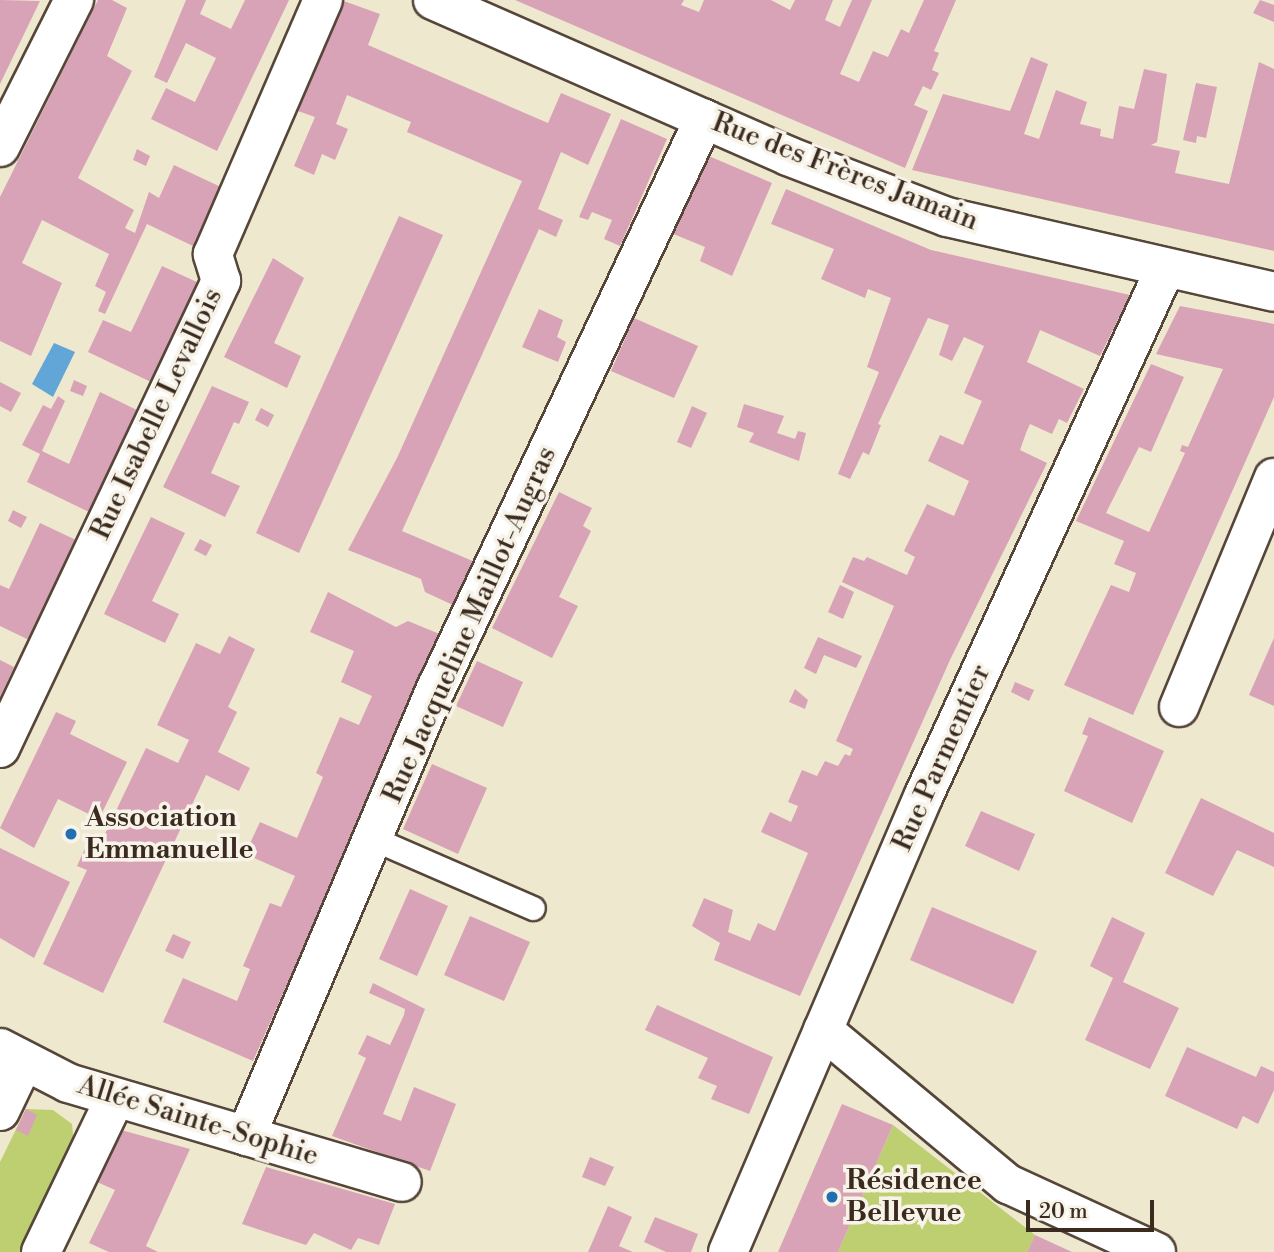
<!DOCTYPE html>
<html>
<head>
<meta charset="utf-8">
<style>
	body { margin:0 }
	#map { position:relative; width:1274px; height:1252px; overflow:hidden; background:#eee8cf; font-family:"Libre Bodoni",serif }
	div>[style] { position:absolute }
	.green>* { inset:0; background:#becf72 }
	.water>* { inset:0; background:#62a6d7 }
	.building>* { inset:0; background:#d8a3b7 }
	.roads { filter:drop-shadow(2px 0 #564639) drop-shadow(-2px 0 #564639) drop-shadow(0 2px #564639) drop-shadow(0 -2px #564639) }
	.service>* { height:23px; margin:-11.5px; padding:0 11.5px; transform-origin:11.5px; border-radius:11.5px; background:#fff }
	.minor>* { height:38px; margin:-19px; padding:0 19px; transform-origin:19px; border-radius:19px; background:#fff }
	.dots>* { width:19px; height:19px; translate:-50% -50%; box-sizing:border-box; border:4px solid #f7f3e8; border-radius:50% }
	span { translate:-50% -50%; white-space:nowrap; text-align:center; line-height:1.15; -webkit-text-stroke:7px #f7f3e8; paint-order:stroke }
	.street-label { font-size:28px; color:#3b2a1e }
	.poi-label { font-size:28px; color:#3b2a1e; font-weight:700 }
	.left { translate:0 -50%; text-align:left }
	.scale { position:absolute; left:1026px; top:1200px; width:128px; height:32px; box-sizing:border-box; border:4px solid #3b2a1e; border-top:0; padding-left:9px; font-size:21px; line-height:24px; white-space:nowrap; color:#3b2a1e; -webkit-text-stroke:5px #f7f3e8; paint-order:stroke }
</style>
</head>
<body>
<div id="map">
	<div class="green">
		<i style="clip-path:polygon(26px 1109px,53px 1110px,72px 1124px,74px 1144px,23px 1252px,0 1252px,0 1162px)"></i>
		<i style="clip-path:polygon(893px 1125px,1035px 1235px,1027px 1252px,838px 1252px)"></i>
	</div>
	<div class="water">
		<i style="clip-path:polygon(54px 343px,75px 352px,53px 397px,32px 384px)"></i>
	</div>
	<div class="building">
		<i style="clip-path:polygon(0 0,40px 1px,0 84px)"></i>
		<i style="clip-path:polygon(98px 0,112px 0,127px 8px,107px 56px,132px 71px,78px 178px,134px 210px,125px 228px,135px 233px,149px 192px,159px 198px,174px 165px,223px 188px,195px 247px,147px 224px,105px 314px,98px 311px,106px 292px,95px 286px,109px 254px,42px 220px,22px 263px,62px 283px,31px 356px,0 341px,0 197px)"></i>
		<i style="clip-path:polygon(186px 0,206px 0,200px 14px,231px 29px,245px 0,289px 0,217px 151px,151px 119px,166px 88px,195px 102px,216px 58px,186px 43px,167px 83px,154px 77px)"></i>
		<i style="clip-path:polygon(341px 0,380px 14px,368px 45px,548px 123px,561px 93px,611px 114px,588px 165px,561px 152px,538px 209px,563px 220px,556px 237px,539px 229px,402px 531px,475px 562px,455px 606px,425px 592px,421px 579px,348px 550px,397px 458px,522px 181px,407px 132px,411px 122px,347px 95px,336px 124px,348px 129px,335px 160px,322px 154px,314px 175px,294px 166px,315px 117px,295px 110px)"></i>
		<i style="clip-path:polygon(515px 0,684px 0,681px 5px,699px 12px,704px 0,771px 0,790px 10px,795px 0,833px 0,825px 20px,840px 27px,852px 0,872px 0,840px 74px,859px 82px,873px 51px,888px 57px,901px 29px,909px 33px,924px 0,956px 0,934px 51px,939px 53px,932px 70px,939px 73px,931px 90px,923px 86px,914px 105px,928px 111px,905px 168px)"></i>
		<i style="clip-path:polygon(1260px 0,1274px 5px,1274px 22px,1253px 13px)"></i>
		<i style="clip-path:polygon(1031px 57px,1048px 64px,1024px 134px,1039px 139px,1056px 90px,1087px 102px,1080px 124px,1101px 129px,1100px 136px,1113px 139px,1119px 106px,1134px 109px,1144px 69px,1167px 74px,1157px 142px,1151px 145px,1180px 151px,1175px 173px,1229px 184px,1259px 62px,1274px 69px,1274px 251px,912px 170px,943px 94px,1010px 111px)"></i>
		<i style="clip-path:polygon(1196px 83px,1217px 87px,1206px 138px,1197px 136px,1196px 143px,1183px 140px)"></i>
		<i style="clip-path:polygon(621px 119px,667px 139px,620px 246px,604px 239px,612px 220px,592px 212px,588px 220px,579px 217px)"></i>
		<i style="clip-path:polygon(137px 149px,150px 156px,146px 166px,133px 160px)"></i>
		<i style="clip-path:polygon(704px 154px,772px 183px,732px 276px,700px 261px,705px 247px,671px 233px)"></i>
		<i style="clip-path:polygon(786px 189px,931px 250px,1130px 295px,1100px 356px,1040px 330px,1027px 362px,1084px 389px,1067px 423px,1059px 419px,1052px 434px,1030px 424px,1026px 433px,1020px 450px,1047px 463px,950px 660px,800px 996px,714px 960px,720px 943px,692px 926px,704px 898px,733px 910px,728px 932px,750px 941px,758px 923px,775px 931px,808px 853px,761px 832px,770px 812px,791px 822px,798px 806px,788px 802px,802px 770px,817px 776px,825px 761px,838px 766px,845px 754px,850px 756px,853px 749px,836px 741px,894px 606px,842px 582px,853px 557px,864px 561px,867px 557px,907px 575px,915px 557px,904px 551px,927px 504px,954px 516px,969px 481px,928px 461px,940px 435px,963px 445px,982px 401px,964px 393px,984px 346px,964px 337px,952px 361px,939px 355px,949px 325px,928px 318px,878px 424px,881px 425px,869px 455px,863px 452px,850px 479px,838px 474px,879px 372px,867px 367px,891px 298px,868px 289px,865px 298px,821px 279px,834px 249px,771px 224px)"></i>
		<i style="clip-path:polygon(399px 216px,443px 235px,299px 553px,256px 533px)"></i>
		<i style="clip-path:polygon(273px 258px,304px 278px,274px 343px,301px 356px,287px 388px,224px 357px)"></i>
		<i style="clip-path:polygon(162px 266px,199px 283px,151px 382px,88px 352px,103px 320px,131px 332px)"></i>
		<i style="clip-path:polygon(1180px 306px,1274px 324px,1274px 397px,1133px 715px,1064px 685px,1111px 585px,1129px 592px,1136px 573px,1114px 564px,1124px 541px,1076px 521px,1151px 364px,1184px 377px,1151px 452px,1139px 447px,1106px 513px,1149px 532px,1185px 453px,1180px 451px,1182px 445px,1188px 447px,1223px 369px,1156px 354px)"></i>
		<i style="clip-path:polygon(539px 309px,563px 320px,557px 337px,566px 342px,558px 362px,522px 347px)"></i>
		<i style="clip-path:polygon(634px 318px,698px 346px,674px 398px,611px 371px)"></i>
		<i style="clip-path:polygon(74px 380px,87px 386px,83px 396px,70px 391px)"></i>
		<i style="clip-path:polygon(0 382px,21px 393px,11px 412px,0 406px)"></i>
		<i style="clip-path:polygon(212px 386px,249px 402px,239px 424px,234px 422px,211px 473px,240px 486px,225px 517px,163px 487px)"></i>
		<i style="clip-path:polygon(100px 392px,139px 411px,89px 512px,27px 482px,40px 454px,22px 445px,43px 405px,51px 409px,58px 396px,65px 401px,42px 451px,69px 464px)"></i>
		<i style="clip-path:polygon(744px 404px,784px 416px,777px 433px,795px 439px,798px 431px,806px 433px,799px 461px,749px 442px,754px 433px,737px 427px)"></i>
		<i style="clip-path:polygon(692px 406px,707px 413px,691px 448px,677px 442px)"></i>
		<i style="clip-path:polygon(261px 408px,274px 415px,268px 427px,255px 420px)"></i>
		<i style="clip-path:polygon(559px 492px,592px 508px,583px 526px,591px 531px,559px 597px,578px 606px,552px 658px,492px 628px)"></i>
		<i style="clip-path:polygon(13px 510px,27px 517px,21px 528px,8px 521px)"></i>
		<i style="clip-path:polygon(151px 517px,185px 533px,152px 601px,179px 614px,165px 643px,104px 614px)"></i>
		<i style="clip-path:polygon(40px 523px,76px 540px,29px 640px,0 626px,0 585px,9px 589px)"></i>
		<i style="clip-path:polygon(200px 539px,212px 545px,206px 556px,194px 550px)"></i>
		<i style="clip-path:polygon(840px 585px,854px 592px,843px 619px,828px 612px)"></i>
		<i style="clip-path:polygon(328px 592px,396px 627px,408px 621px,442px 635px,253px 1061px,163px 1022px,183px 978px,237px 1001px,250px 969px,243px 966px,270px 903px,281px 907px,295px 876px,245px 854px,260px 822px,297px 838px,323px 777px,316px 773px,340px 717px,359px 725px,372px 696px,341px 682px,354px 651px,310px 632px)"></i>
		<i style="clip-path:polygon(229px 636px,255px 649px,228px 707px,237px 712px,218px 752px,250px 768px,239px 791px,206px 775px,103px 993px,43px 964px,87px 870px,77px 866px,92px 833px,103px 838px,146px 748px,178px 763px,189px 740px,157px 725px,196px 643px,220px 654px)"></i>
		<i style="clip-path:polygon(818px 637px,862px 656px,856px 668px,824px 655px,816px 674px,804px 668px)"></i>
		<i style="clip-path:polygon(1274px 638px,1274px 706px,1249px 695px)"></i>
		<i style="clip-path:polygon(0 660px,14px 667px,0 697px)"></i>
		<i style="clip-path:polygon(477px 661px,523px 682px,503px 727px,456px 706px)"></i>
		<i style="clip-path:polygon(1015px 682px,1034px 690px,1029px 701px,1011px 692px)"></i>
		<i style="clip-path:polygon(795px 689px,808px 700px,805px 709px,789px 702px)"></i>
		<i style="clip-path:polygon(56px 712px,76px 721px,70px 734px,127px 762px,99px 819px,58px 799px,34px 848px,0 828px)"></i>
		<i style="clip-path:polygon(1089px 717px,1164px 751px,1132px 823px,1064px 791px,1088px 736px,1082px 734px)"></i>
		<i style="clip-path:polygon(432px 764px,487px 788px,458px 854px,403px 829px)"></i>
		<i style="clip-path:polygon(1201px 798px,1274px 833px,1274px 867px,1237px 850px,1213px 896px,1165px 873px)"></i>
		<i style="clip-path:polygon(981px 811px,1035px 834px,1019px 871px,965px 846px)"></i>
		<i style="clip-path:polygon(0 848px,70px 882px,34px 958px,0 938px)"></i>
		<i style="clip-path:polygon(410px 889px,448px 906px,417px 976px,379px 959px)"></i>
		<i style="clip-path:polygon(932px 907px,1037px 951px,1013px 1004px,910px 960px)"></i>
		<i style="clip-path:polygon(470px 916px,530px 942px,504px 1001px,444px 975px)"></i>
		<i style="clip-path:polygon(1112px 917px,1145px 933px,1123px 982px,1179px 1008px,1150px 1069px,1085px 1040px,1113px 978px,1090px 966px)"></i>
		<i style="clip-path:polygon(173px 934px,191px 942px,183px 959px,165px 951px)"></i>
		<i style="clip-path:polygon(373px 983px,425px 1009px,383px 1114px,401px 1121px,414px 1087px,456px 1104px,430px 1171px,332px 1136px,366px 1058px,358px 1054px,367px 1035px,390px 1045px,404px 1015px,405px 1009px,369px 993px)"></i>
		<i style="clip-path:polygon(657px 1005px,773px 1057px,749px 1114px,711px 1099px,717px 1086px,698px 1078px,708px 1058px,645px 1030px)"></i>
		<i style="clip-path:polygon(1187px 1047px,1256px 1077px,1261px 1066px,1274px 1072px,1274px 1090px,1258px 1124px,1243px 1116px,1237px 1129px,1165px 1096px)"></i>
		<i style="clip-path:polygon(842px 1104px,893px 1125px,838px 1252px,778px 1252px)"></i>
		<i style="clip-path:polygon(26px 1109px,37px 1115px,28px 1136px,16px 1130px)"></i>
		<i style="clip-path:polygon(121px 1130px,190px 1149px,146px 1246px,158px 1252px,109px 1252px,89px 1243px,115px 1190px,97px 1182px)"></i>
		<i style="clip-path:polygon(590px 1157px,614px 1167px,605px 1186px,582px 1177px)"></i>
		<i style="clip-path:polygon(266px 1167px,395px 1204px,379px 1245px,358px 1238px,351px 1250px,314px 1233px,306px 1245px,242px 1224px)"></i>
		<i style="clip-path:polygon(608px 1206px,632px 1217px,619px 1246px,633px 1252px,588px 1252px)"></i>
		<i style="clip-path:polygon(655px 1217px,698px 1234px,691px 1252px,666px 1252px,644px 1242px)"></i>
		<i style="clip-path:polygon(1035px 1235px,1072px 1252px,1027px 1252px)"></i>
	</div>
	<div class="roads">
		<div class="service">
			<i style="left:374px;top:839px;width:173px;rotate:23.5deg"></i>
		</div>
		<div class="minor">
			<i style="left:433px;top:0;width:388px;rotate:23.7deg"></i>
			<i style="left:788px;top:156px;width:170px;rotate:21deg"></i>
			<i style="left:947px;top:217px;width:335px;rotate:12.9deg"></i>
			<i style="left:0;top:147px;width:165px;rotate:-63.3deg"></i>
			<i style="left:1179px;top:707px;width:248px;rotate:-67.5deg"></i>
			<i style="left:0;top:748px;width:517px;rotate:-64.67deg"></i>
			<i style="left:221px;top:281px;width:28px;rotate:-107deg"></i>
			<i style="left:213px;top:254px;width:277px;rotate:-66.6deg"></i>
			<i style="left:823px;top:1030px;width:241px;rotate:39.8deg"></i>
			<i style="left:1008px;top:1184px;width:163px;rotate:24.7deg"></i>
			<i style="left:0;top:1048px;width:76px;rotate:27.2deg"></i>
			<i style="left:68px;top:1083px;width:348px;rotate:16.5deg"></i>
			<i style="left:0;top:1111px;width:53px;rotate:-64.4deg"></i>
			<i style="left:246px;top:1136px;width:488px;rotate:-67deg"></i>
			<i style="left:437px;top:687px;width:628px;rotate:-64.82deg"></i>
			<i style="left:41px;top:1252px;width:171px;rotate:-64.3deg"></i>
			<i style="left:728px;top:1252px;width:497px;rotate:-66.8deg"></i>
			<i style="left:924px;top:795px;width:579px;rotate:-65.38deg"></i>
		</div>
	</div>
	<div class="dots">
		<i style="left:71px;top:834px;background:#1f6fb2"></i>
		<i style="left:832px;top:1197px;background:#1f6fb2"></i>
	</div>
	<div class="street-label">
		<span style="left:845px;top:172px;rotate:21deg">Rue des Frères Jamain</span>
		<span style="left:157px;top:414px;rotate:-65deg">Rue Isabelle Levallois</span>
		<span style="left:470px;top:625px;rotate:-66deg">Rue Jacqueline Maillot-Augras</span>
		<span style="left:942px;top:758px;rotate:-66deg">Rue Parmentier</span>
		<span style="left:198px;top:1121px;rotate:17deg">Allée Sainte-Sophie</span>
	</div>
	<div class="poi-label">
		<span class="left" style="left:85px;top:834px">Association<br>Emmanuelle</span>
		<span class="left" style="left:846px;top:1197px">Résidence<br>Bellevue</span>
	</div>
	<div class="scale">20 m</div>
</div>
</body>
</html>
